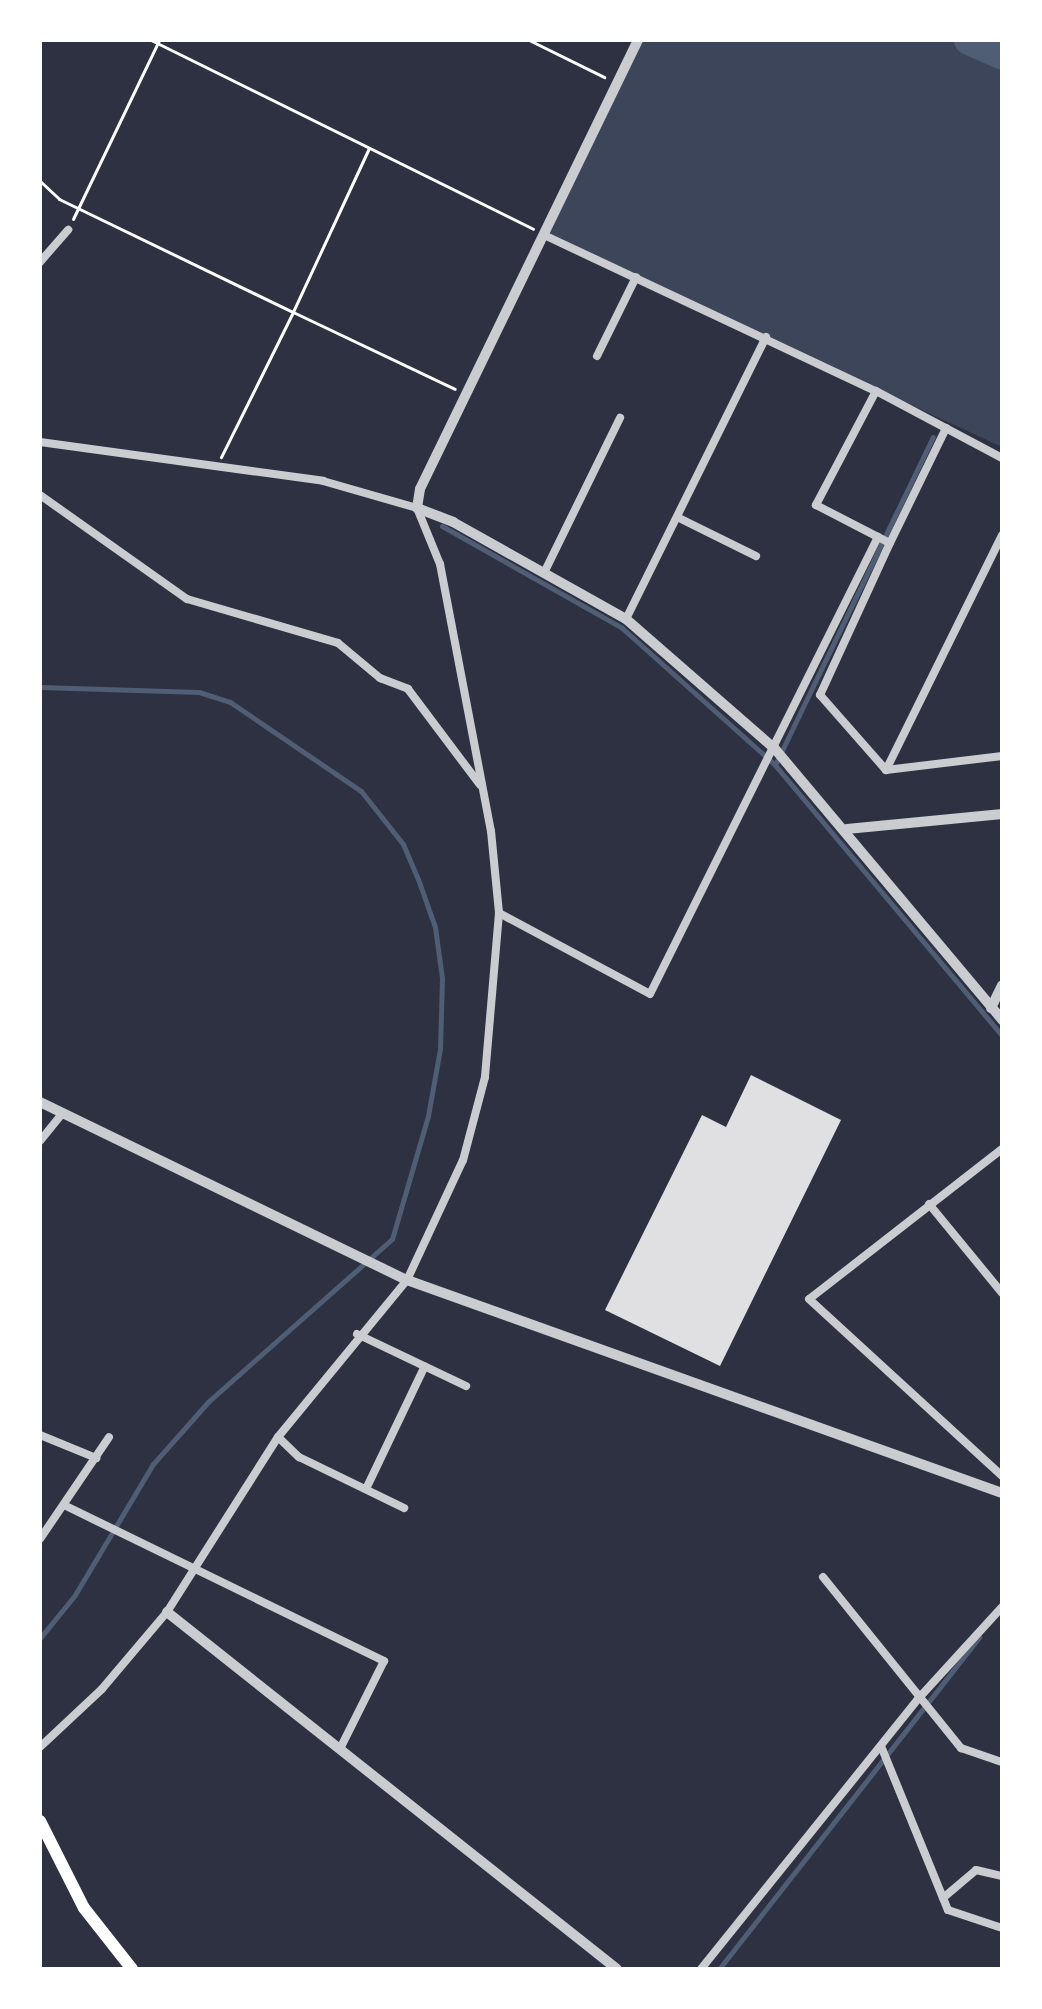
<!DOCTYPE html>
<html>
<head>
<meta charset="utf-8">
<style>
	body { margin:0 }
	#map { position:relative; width:1042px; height:2009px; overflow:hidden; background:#2d3142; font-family:Montserrat,sans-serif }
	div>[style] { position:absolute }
	.green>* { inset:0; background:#3c4559 }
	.stream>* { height:5px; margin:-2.5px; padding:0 2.5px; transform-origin:2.5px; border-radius:2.5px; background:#4f5d75 }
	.river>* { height:30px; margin:-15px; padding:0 15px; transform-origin:15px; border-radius:15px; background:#4f5d75 }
	.building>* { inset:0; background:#e0e0e3 }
	.path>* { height:3px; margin:-1.5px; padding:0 1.5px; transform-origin:1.5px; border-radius:1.5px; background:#fff }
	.minor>* { height:8px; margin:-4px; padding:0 4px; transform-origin:4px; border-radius:4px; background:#caccd0 }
	.tertiary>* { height:10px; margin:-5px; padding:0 5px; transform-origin:5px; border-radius:5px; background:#caccd0 }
	.primary>* { height:12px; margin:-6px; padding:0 6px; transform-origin:6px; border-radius:6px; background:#fff }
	span { translate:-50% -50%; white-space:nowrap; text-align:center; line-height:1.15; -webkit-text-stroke:7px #fff; paint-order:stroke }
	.frame { position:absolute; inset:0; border:42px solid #fff; pointer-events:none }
</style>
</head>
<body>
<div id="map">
	<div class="green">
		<i style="clip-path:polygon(641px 40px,968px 40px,1002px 56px,1002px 447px,544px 235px)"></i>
	</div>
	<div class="stream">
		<i style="left:442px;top:526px;width:207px;rotate:29.5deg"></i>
		<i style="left:622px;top:628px;width:205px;rotate:41.8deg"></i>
		<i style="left:775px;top:765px;width:354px;rotate:50deg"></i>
		<i style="left:40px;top:687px;width:159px;rotate:1.8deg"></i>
		<i style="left:199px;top:692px;width:33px;rotate:18deg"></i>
		<i style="left:230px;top:702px;width:158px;rotate:34.2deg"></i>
		<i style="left:361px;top:791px;width:68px;rotate:51.6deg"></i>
		<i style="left:403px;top:844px;width:38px;rotate:67deg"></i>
		<i style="left:418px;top:879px;width:51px;rotate:70.5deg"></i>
		<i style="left:435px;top:927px;width:51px;rotate:82.2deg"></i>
		<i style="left:442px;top:978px;width:71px;rotate:91.6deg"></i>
		<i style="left:440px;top:1049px;width:68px;rotate:100.2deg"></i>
		<i style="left:428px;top:1116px;width:128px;rotate:106.3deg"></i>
		<i style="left:392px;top:1239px;width:246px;rotate:138.5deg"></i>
		<i style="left:208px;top:1402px;width:83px;rotate:131.6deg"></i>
		<i style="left:153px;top:1464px;width:152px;rotate:120.8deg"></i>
		<i style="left:75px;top:1595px;width:55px;rotate:129.1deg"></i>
		<i style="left:775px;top:765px;width:364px;rotate:-64.3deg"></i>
		<i style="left:719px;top:1969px;width:422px;rotate:-51.9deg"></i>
	</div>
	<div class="river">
		<i style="left:969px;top:40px;width:36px;rotate:24deg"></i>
	</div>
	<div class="building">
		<i style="clip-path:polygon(751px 1075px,841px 1120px,720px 1366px,605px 1310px,702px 1115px,726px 1127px)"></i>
	</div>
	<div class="path">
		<i style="left:151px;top:40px;width:426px;rotate:26.3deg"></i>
		<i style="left:529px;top:40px;width:84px;rotate:26.3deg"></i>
		<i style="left:369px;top:148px;width:181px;rotate:114.9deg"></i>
		<i style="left:293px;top:312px;width:179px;rotate:25.4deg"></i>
		<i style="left:40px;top:181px;width:26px;rotate:43deg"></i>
		<i style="left:59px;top:199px;width:260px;rotate:25.8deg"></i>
		<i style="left:293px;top:312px;width:162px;rotate:116.4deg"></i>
		<i style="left:73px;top:219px;width:199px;rotate:-64.3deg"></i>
	</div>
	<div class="minor">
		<i style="left:544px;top:235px;width:367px;rotate:25.2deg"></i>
		<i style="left:876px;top:391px;width:143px;rotate:28deg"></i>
		<i style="left:40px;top:262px;width:43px;rotate:-48.8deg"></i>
		<i style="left:597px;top:356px;width:88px;rotate:-63.7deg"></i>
		<i style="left:876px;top:391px;width:129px;rotate:117.8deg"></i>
		<i style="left:816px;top:505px;width:70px;rotate:27.3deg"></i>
		<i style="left:40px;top:442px;width:286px;rotate:7.8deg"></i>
		<i style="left:323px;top:481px;width:98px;rotate:16deg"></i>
		<i style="left:417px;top:508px;width:61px;rotate:67.7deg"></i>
		<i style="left:440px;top:564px;width:272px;rotate:79.2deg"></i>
		<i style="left:491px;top:831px;width:82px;rotate:84.4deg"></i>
		<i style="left:499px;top:913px;width:165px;rotate:94.9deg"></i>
		<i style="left:485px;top:1077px;width:86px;rotate:104.8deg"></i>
		<i style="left:463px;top:1160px;width:132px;rotate:115deg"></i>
		<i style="left:407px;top:1280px;width:203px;rotate:129.4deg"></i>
		<i style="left:278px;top:1437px;width:207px;rotate:122.4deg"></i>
		<i style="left:167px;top:1612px;width:101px;rotate:130.2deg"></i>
		<i style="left:102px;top:1689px;width:85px;rotate:136.9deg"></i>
		<i style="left:40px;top:495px;width:180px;rotate:35.3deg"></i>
		<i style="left:187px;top:599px;width:157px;rotate:16.2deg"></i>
		<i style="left:338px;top:643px;width:55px;rotate:39.8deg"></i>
		<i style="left:380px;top:678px;width:30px;rotate:21deg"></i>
		<i style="left:408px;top:689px;width:120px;rotate:53.1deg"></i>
		<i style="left:679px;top:518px;width:86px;rotate:26.3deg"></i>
		<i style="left:544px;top:573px;width:173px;rotate:-63.9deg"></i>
		<i style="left:626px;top:619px;width:315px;rotate:-63.6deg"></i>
		<i style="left:886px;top:770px;width:100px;rotate:-131.3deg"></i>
		<i style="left:820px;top:695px;width:167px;rotate:-65.3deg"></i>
		<i style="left:886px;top:770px;width:262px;rotate:-63.7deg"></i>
		<i style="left:886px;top:770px;width:117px;rotate:-6.9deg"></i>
		<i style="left:499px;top:913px;width:171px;rotate:28.2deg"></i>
		<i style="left:650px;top:994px;width:511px;rotate:-63.49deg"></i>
		<i style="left:878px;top:537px;width:13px;rotate:27deg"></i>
		<i style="left:890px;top:543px;width:128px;rotate:-64deg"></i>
		<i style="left:40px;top:1141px;width:36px;rotate:-51deg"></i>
		<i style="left:1002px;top:1149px;width:244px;rotate:142.1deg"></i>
		<i style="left:809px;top:1299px;width:262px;rotate:42.5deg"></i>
		<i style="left:929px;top:1204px;width:115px;rotate:50.6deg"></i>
		<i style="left:357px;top:1334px;width:121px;rotate:25.5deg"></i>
		<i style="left:40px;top:1435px;width:61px;rotate:22.3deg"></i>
		<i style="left:278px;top:1437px;width:29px;rotate:44deg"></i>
		<i style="left:299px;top:1457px;width:117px;rotate:25.9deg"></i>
		<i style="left:366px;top:1489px;width:136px;rotate:-64.4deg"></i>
		<i style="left:66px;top:1506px;width:354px;rotate:26deg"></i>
		<i style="left:384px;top:1661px;width:98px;rotate:116.6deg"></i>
		<i style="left:40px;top:1539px;width:123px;rotate:-55.9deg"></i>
		<i style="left:823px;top:1577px;width:220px;rotate:51.1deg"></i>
		<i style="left:961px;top:1748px;width:43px;rotate:18.9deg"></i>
		<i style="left:881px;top:1746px;width:177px;rotate:67.8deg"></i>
		<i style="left:948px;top:1910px;width:57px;rotate:18.4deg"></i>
		<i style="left:943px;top:1898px;width:43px;rotate:-40.3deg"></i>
		<i style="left:976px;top:1870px;width:27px;rotate:13deg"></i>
		<i style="left:701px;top:1969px;width:346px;rotate:-51.2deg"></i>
		<i style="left:918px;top:1699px;width:125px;rotate:-47.6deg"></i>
	</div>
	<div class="tertiary">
		<i style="left:638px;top:40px;width:499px;rotate:115.9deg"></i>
		<i style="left:420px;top:489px;width:19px;rotate:99deg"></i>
		<i style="left:417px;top:508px;width:39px;rotate:21deg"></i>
		<i style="left:453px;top:522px;width:198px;rotate:29.3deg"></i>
		<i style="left:626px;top:619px;width:198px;rotate:41.1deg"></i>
		<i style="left:775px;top:749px;width:354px;rotate:50deg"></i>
		<i style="left:847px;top:829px;width:156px;rotate:-5.5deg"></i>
		<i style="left:991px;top:1008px;width:25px;rotate:-64deg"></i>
		<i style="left:40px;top:1102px;width:408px;rotate:25.9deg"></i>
		<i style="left:407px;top:1280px;width:632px;rotate:19.7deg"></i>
		<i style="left:167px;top:1612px;width:574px;rotate:38.43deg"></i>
	</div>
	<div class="primary">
		<i style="left:40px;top:1821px;width:97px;rotate:63.2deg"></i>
		<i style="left:84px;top:1908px;width:78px;rotate:51.8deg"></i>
	</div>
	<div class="frame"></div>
</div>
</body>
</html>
